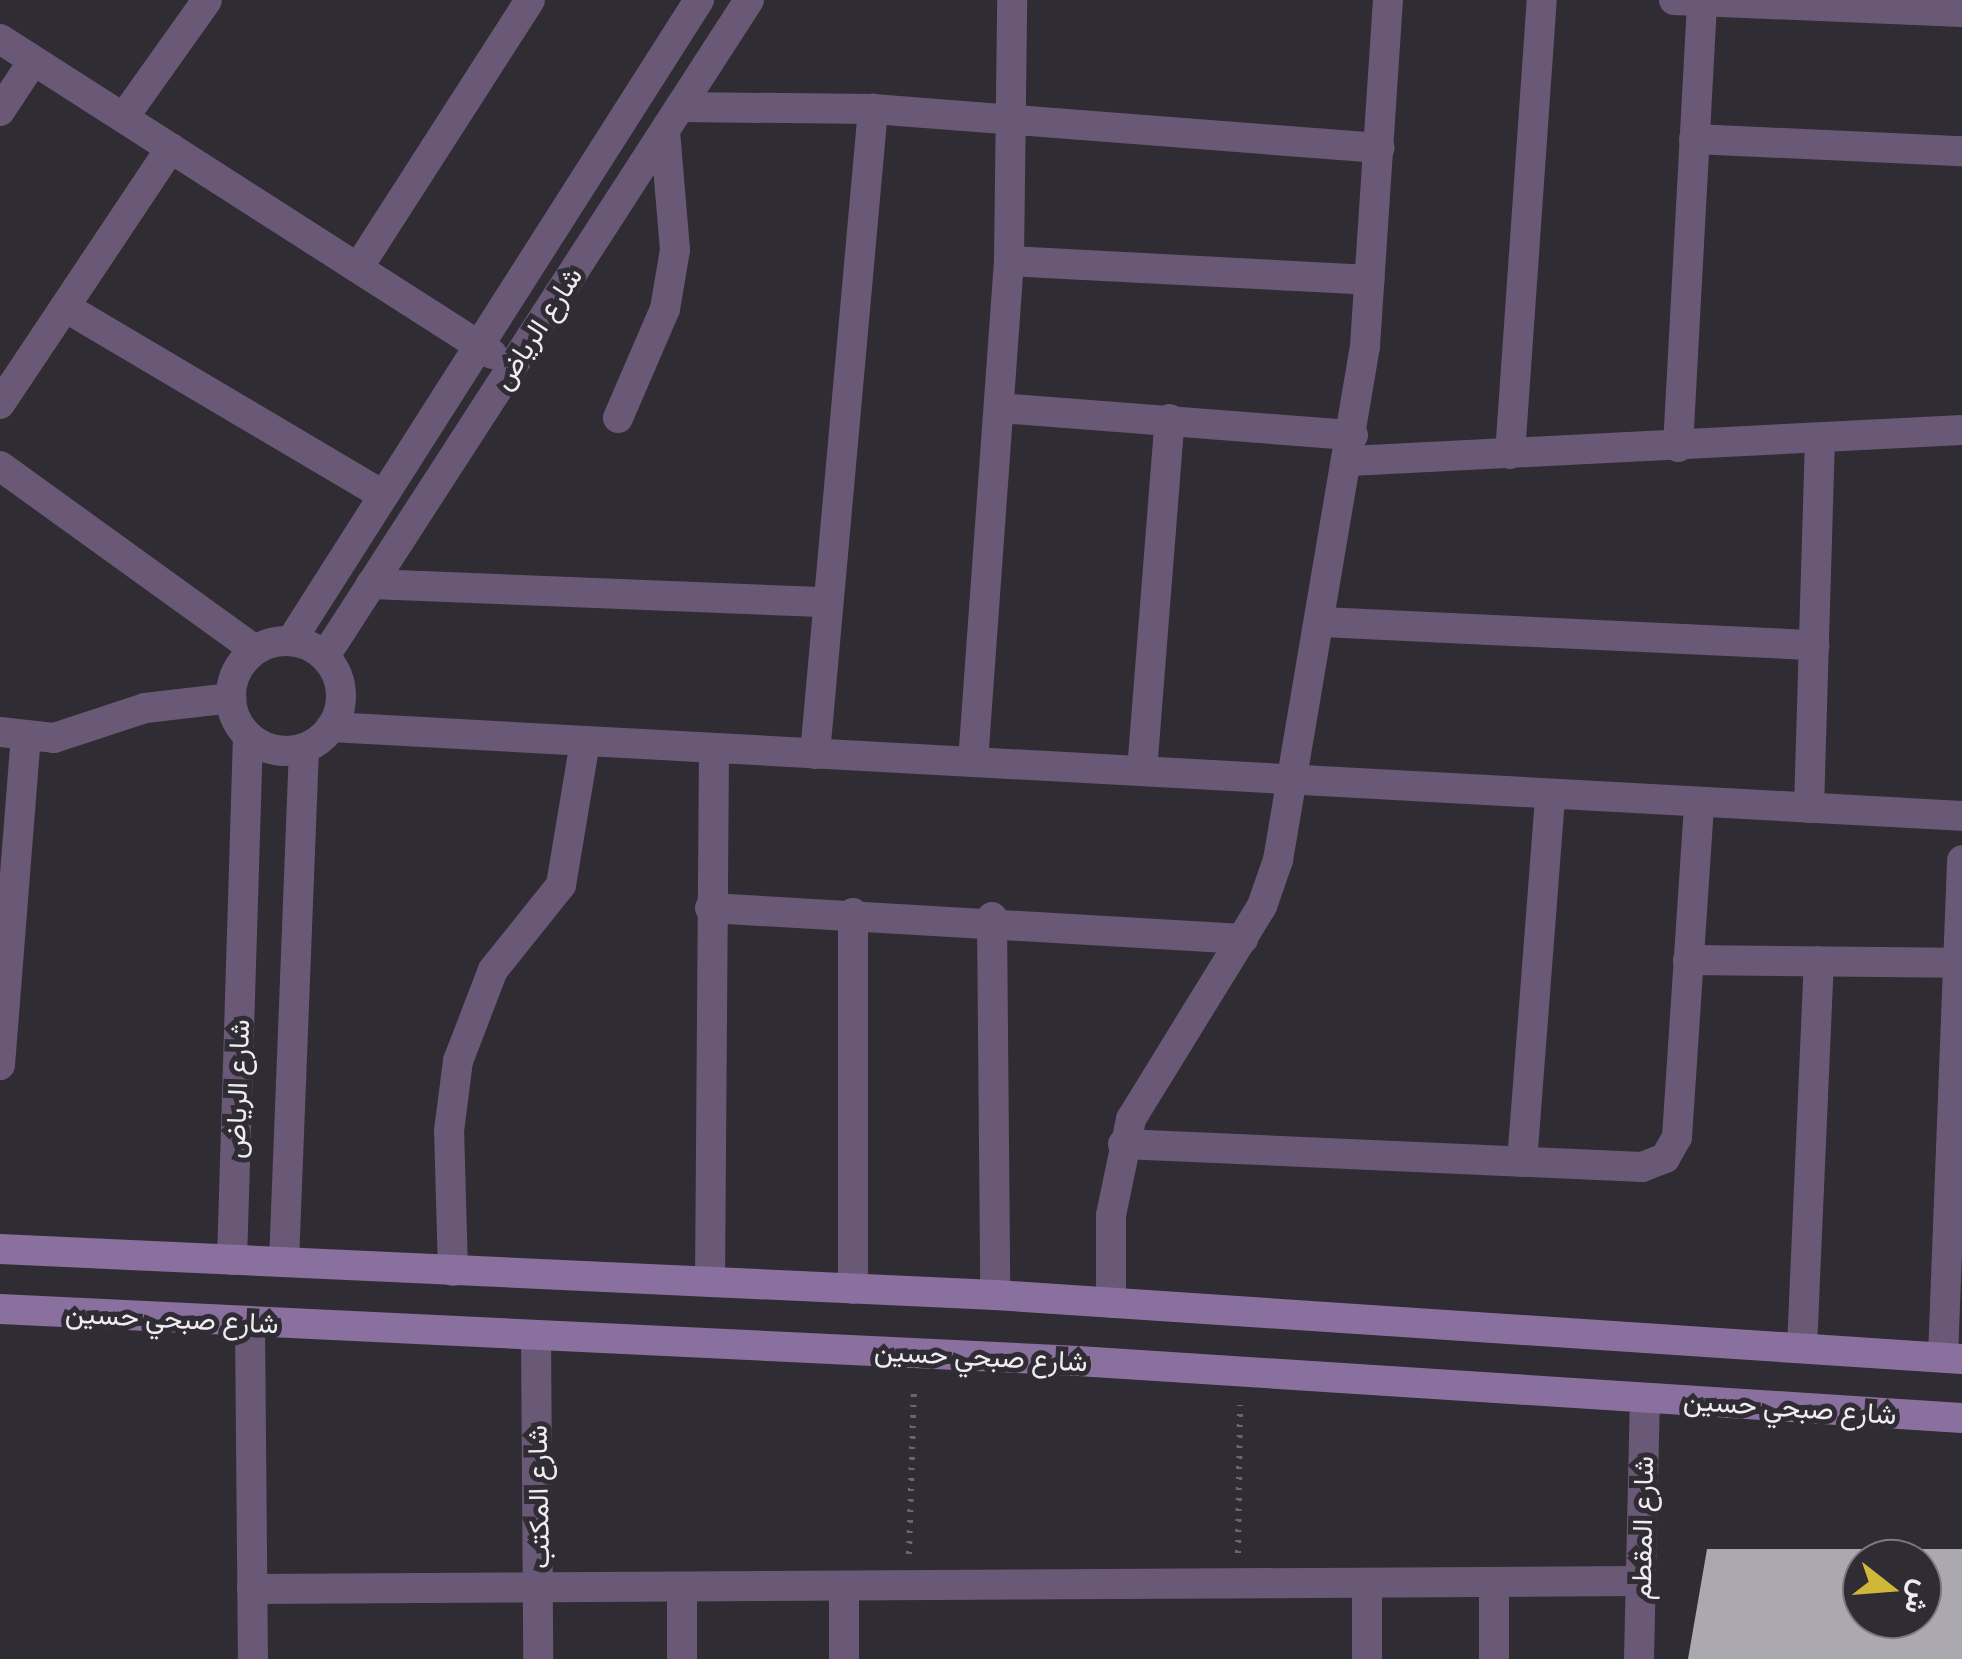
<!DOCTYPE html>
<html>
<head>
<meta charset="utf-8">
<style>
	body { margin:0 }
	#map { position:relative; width:1962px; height:1659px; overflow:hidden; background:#302c33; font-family:"IBM Plex Sans",Vazirmatn,sans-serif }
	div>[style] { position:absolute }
	.building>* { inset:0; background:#aca8b0 }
	.path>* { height:6px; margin-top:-3px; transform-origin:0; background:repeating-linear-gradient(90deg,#6a666d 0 2.5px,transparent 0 10.5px) }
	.street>* { height:30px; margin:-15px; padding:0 15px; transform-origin:15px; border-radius:15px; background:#695977 }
	.street>.ring { margin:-15px; padding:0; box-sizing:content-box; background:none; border:30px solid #695977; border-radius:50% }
	.secondary>* { height:30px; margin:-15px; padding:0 15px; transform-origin:15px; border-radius:15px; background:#8a709f }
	span { translate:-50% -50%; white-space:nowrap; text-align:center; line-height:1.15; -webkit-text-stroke:10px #302c33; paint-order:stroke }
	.street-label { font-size:28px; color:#efecf1 }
	.north { position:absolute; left:1842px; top:1539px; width:100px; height:100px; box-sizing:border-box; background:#302c33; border:2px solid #7c797f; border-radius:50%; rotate:107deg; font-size:28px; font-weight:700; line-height:40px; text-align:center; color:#efecf1 }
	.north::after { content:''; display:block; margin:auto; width:35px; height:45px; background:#cfb837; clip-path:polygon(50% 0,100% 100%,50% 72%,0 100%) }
</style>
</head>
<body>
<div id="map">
	<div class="building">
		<i style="clip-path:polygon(evenodd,1707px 1549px,1962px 1549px,1962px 1659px,1688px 1659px,1707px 1549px,1862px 1559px,1922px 1559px,1922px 1619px,1862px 1619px,1862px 1559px)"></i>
	</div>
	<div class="path">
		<i style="left:1238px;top:1553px;width:148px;rotate:-89.2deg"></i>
		<i style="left:909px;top:1554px;width:167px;rotate:-88.3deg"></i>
	</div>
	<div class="street">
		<i style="left:1674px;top:0;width:288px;rotate:2.4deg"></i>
		<i style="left:0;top:39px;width:584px;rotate:32.63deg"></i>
		<i style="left:680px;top:107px;width:193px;rotate:0.6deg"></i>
		<i style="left:873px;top:109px;width:508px;rotate:4.41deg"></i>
		<i style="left:0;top:111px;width:60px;rotate:-56.6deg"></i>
		<i style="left:124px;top:117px;width:143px;rotate:-54.6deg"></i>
		<i style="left:1694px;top:139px;width:268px;rotate:2.6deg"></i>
		<i style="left:1009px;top:261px;width:361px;rotate:3deg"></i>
		<i style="left:358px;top:268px;width:318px;rotate:-57.3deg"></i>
		<i style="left:65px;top:307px;width:369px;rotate:30.6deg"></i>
		<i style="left:0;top:404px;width:308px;rotate:-56.3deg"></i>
		<i style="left:999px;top:408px;width:355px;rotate:4.4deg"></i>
		<i style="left:618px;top:418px;width:119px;rotate:-66.7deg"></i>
		<i style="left:665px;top:309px;width:60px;rotate:-80.4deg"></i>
		<i style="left:675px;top:250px;width:119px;rotate:-94.8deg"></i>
		<i style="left:1678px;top:447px;width:448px;rotate:-86.9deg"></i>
		<i style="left:1510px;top:454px;width:455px;rotate:-86deg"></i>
		<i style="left:1350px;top:461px;width:613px;rotate:-2.9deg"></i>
		<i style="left:0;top:466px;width:314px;rotate:35.8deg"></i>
		<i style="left:371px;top:584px;width:456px;rotate:2.3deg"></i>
		<i style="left:1322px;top:622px;width:493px;rotate:2.7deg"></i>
		<i style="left:291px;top:641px;width:760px;rotate:-57.52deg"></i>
		<i class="ring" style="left:231px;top:641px;width:80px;height:80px"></i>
		<i style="left:325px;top:656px;width:781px;rotate:-57.12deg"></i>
		<i style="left:331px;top:727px;width:1633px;rotate:3.12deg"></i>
		<i style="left:0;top:732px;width:54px;rotate:6.3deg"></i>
		<i style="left:54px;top:738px;width:96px;rotate:-18.2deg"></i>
		<i style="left:145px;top:708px;width:87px;rotate:-6.6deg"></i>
		<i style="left:815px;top:754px;width:648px;rotate:-84.86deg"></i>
		<i style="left:973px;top:762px;width:502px;rotate:-85.89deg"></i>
		<i style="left:1009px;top:261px;width:261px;rotate:-89.3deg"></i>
		<i style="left:1142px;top:771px;width:353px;rotate:-85.5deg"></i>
		<i style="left:1809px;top:808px;width:365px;rotate:-88.3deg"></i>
		<i style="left:710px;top:908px;width:534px;rotate:3.33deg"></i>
		<i style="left:992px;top:917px;width:378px;rotate:89.5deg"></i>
		<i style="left:1688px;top:960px;width:267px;rotate:0.6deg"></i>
		<i style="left:0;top:1065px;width:330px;rotate:-85.5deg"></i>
		<i style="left:1123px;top:1144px;width:520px;rotate:2.54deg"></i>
		<i style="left:1642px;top:1167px;width:25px;rotate:-21deg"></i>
		<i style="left:1665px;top:1158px;width:24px;rotate:-60deg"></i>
		<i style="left:1677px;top:1137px;width:336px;rotate:-86.2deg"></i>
		<i style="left:1522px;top:1162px;width:369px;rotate:-85.6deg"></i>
		<i style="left:232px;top:1260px;width:523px;rotate:-88.25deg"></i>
		<i style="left:284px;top:1262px;width:514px;rotate:-87.77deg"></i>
		<i style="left:453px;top:1271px;width:140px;rotate:-91.6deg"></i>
		<i style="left:449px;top:1131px;width:71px;rotate:-82.7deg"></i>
		<i style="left:458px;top:1061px;width:97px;rotate:-69deg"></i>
		<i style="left:493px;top:970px;width:109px;rotate:-51.3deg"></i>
		<i style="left:561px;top:885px;width:146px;rotate:-80.5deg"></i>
		<i style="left:710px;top:1282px;width:534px;rotate:-89.57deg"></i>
		<i style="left:853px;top:1289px;width:376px;rotate:-90deg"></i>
		<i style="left:1111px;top:1303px;width:88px;rotate:-90deg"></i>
		<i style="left:1111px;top:1215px;width:98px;rotate:-78.2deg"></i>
		<i style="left:1131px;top:1119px;width:250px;rotate:-58.4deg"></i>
		<i style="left:1262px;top:906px;width:49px;rotate:-70.8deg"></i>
		<i style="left:1278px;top:860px;width:521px;rotate:-80.39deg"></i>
		<i style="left:1365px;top:346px;width:347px;rotate:-86.2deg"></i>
		<i style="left:250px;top:1323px;width:336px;rotate:89.5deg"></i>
		<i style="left:536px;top:1336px;width:323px;rotate:89.6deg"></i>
		<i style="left:1802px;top:1348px;width:387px;rotate:-87.5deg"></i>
		<i style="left:1943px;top:1357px;width:497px;rotate:-87.8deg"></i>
		<i style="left:1494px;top:1582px;width:77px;rotate:90deg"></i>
		<i style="left:252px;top:1589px;width:1387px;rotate:-0.33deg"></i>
		<i style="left:682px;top:1659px;width:72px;rotate:-90deg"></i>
		<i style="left:844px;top:1659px;width:73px;rotate:-90deg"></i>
		<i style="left:1367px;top:1659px;width:76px;rotate:-90deg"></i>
		<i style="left:1639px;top:1659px;width:261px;rotate:-88.7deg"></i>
	</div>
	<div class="secondary">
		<i style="left:0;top:1249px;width:996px;rotate:2.65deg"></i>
		<i style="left:995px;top:1295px;width:969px;rotate:3.79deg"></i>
		<i style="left:0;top:1309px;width:1079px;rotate:2.76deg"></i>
		<i style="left:1078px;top:1361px;width:886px;rotate:3.69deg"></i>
	</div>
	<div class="street-label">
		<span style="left:537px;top:328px;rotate:-57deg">شارع الرياض</span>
		<span style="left:237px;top:1089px;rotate:-88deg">شارع الرياض</span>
		<span style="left:172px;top:1318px;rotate:3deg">شارع صبحي حسين</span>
		<span style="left:981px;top:1356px;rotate:3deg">شارع صبحي حسين</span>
		<span style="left:1790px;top:1407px;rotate:4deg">شارع صبحي حسين</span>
		<span style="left:538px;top:1497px;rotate:-91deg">شارع المكتب</span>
		<span style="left:1642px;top:1528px;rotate:-89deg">شارع المقطم</span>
	</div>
	<div class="north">ش</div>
</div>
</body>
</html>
